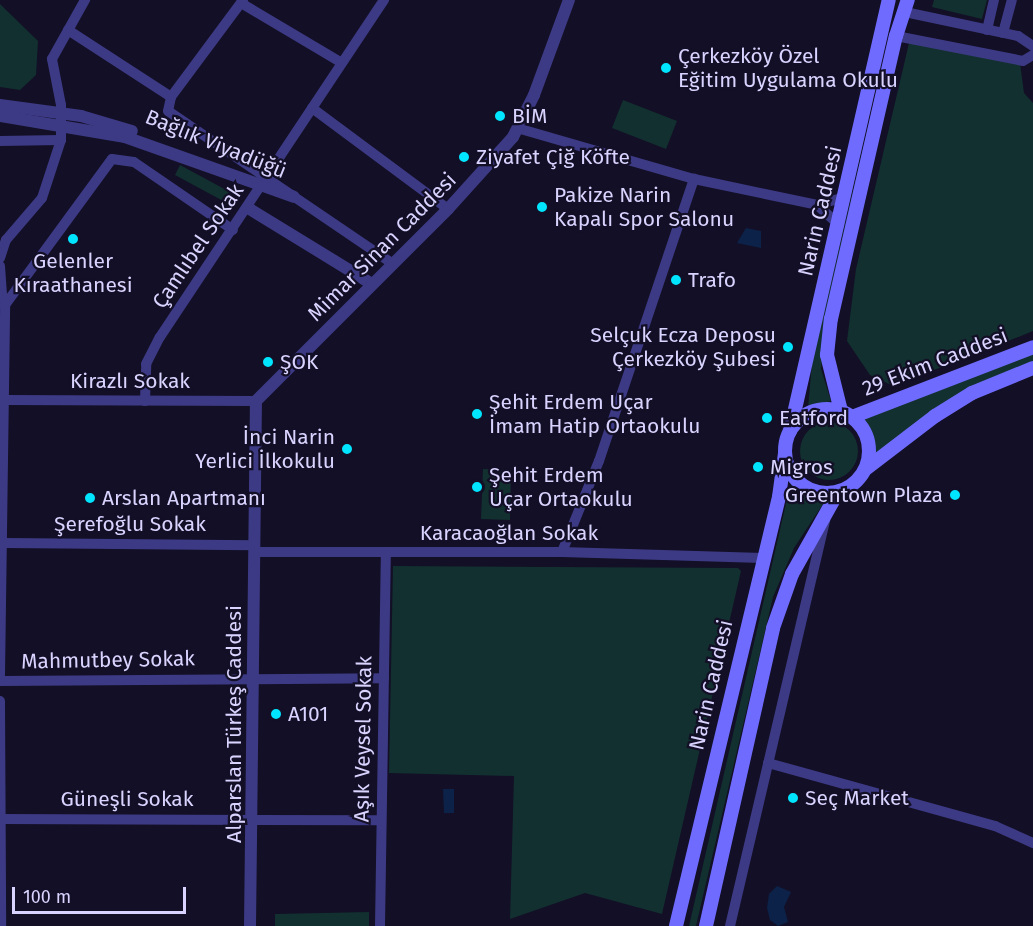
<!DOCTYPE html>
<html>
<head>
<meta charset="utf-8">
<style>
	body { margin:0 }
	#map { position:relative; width:1033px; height:926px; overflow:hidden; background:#130f26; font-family:"Fira Sans",sans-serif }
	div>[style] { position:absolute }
	.green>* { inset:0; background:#12302f }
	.round { border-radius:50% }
	.water>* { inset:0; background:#0c2248 }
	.minor>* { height:10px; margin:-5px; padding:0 5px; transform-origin:5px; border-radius:5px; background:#3d3a85 }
	.tertiary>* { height:12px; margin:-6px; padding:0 6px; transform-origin:6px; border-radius:6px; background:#3d3a85 }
	.secondary>* { height:14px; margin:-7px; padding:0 7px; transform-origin:7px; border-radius:7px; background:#6f6bff }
	.secondary>.ring { margin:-7px; padding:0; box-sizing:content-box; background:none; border:14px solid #6f6bff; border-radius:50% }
	.tertiary-bridge>* { height:12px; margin:-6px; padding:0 6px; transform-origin:6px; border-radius:6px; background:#3d3a85 }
	.dots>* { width:16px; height:16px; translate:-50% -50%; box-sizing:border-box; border:3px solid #130f26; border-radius:50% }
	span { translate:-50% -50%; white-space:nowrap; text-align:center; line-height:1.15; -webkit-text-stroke:4.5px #130f26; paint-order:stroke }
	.poi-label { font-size:21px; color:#d9d4ff }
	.left { translate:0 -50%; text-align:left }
	.right { translate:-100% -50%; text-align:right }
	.street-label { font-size:21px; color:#d9d4ff }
	.scale { position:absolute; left:12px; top:887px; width:174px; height:27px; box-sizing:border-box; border:3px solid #d9d4ff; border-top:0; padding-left:8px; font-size:18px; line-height:21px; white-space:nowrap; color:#d9d4ff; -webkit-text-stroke:4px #130f26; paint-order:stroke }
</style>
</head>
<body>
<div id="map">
	<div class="green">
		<i style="clip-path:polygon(934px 0,987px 0,982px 19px,932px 7px)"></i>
		<i style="clip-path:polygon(0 4px,38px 41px,36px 75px,20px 90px,0 87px)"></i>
		<i style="clip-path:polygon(892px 26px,827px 308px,821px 369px,831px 401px,808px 408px,812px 363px)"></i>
		<i style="clip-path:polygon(909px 43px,1020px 63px,1024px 93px,1033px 103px,1033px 331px,949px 365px,889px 384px,870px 375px,847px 341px,856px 269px)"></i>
		<i style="clip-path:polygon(623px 100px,677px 121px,666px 149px,612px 128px)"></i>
		<i style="clip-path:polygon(180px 165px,230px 192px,225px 202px,175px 175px)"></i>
		<i style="clip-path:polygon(1033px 350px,1033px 365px,970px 390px,873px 455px,870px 435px,859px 418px)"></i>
		<i class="round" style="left:800px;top:422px;width:58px;height:58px"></i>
		<i style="clip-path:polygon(483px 469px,511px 470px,510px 520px,481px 519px)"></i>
		<i style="clip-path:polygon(794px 485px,823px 504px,794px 548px,773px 597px,696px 926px,689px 926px,790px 486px)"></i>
		<i style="clip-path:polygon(393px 566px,738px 568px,741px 571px,662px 914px,585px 893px,510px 919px,514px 776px,389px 773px)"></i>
		<i style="clip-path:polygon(369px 912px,369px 926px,275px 926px,275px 914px)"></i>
	</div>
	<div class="water">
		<i style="clip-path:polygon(746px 228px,761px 231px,761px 248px,737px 243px)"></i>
		<i style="clip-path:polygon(443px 789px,454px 789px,454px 813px,444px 813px)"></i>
		<i style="clip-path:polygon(777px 886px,791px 892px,784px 907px,788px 922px,778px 926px,770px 920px,767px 908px,769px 894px)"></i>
	</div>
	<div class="minor">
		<i style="left:243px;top:0;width:121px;rotate:126.6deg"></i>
		<i style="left:171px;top:97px;width:14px;rotate:102deg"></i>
		<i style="left:168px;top:111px;width:271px;rotate:34.2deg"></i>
		<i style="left:241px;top:3px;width:117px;rotate:30.7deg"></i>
		<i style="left:905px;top:12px;width:116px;rotate:12deg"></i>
		<i style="left:1018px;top:36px;width:18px;rotate:34deg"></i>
		<i style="left:68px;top:30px;width:123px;rotate:33deg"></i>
		<i style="left:987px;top:30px;width:31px;rotate:-77deg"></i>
		<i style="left:1003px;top:33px;width:34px;rotate:-75deg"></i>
		<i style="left:896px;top:36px;width:129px;rotate:11.1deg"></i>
		<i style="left:1023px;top:61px;width:12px;rotate:-31deg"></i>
		<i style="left:312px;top:108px;width:169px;rotate:36.6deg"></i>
		<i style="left:517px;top:128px;width:184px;rotate:16.1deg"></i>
		<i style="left:694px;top:179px;width:126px;rotate:11.9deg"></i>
		<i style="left:817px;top:205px;width:30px;rotate:42deg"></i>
		<i style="left:0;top:141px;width:61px;rotate:-0.9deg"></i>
		<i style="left:817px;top:205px;width:29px;rotate:-16deg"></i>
		<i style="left:0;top:258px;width:19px;rotate:-72deg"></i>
		<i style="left:6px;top:240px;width:55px;rotate:-49.4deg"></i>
		<i style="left:42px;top:198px;width:61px;rotate:-71.9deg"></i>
		<i style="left:61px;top:140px;width:35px;rotate:-90deg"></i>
		<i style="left:61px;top:105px;width:47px;rotate:-101.1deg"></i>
		<i style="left:52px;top:59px;width:68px;rotate:-60.8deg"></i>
		<i style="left:0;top:266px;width:39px;rotate:86deg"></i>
		<i style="left:3px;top:400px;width:253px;rotate:0.2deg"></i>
		<i style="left:145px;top:401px;width:37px;rotate:-88deg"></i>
		<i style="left:146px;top:364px;width:30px;rotate:-63deg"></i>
		<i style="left:160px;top:337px;width:405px;rotate:-56.4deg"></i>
		<i style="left:5px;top:543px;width:250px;rotate:0.5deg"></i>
		<i style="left:255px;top:552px;width:307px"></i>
		<i style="left:562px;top:552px;width:201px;rotate:1.7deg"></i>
		<i style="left:562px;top:552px;width:98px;rotate:-67.9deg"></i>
		<i style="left:599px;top:461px;width:298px;rotate:-71.4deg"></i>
		<i style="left:0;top:675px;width:370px;rotate:-89.2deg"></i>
		<i style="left:5px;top:305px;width:181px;rotate:-53.8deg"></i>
		<i style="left:112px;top:159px;width:22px;rotate:8deg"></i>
		<i style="left:134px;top:162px;width:120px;rotate:34.5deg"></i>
		<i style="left:0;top:681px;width:384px;rotate:-0.4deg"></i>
		<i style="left:0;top:701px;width:225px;rotate:89.7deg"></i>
		<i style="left:768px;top:763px;width:236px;rotate:15.5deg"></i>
		<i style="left:995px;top:826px;width:42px;rotate:24.1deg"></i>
		<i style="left:0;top:819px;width:380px;rotate:0.2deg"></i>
		<i style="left:380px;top:926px;width:373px;rotate:-89.1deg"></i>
		<i style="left:730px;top:926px;width:417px;rotate:-76.8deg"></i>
	</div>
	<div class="tertiary">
		<i style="left:125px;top:137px;width:179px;rotate:19.5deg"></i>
		<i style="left:248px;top:208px;width:145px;rotate:31.5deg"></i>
		<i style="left:250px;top:926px;width:525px;rotate:-89.35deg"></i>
		<i style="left:256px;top:401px;width:272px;rotate:-45deg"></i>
		<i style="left:448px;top:209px;width:97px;rotate:-47.9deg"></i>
		<i style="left:513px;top:137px;width:47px;rotate:-63.4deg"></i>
		<i style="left:534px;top:95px;width:101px;rotate:-69.8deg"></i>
	</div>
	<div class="secondary">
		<i class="ring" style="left:785px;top:409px;width:70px;height:70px"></i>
		<i style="left:841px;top:411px;width:58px;rotate:-104deg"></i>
		<i style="left:827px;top:355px;width:36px;rotate:-84deg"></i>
		<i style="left:831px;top:319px;width:290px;rotate:-77.1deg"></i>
		<i style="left:896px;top:36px;width:38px;rotate:-72deg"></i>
		<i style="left:852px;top:417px;width:194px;rotate:-21.1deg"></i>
		<i style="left:790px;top:431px;width:442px;rotate:-77.1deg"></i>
		<i style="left:867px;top:468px;width:86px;rotate:-37.4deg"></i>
		<i style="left:935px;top:416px;width:44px;rotate:-31.9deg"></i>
		<i style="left:972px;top:393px;width:66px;rotate:-22.3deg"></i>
		<i style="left:676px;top:926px;width:441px;rotate:-76.5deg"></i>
		<i style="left:779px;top:497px;width:44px;rotate:-82.2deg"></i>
		<i style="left:706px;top:926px;width:305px;rotate:-77.3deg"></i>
		<i style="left:773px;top:628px;width:57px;rotate:-70.6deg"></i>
		<i style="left:792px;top:574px;width:94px;rotate:-60.7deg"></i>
	</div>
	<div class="tertiary-bridge">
		<i style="left:0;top:105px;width:82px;rotate:7.7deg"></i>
		<i style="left:81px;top:116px;width:53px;rotate:16.4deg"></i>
		<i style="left:0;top:116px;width:127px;rotate:9.5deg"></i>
	</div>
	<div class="dots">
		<i style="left:666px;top:68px;background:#00e5ff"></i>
		<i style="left:500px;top:116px;background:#00e5ff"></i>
		<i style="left:464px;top:157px;background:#00e5ff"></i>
		<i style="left:542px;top:207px;background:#00e5ff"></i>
		<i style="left:73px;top:239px;background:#00e5ff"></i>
		<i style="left:676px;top:280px;background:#00e5ff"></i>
		<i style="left:788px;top:347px;background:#00e5ff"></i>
		<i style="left:268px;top:362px;background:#00e5ff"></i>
		<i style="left:477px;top:414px;background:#00e5ff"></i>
		<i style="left:767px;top:418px;background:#00e5ff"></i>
		<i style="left:347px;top:449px;background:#00e5ff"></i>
		<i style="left:758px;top:467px;background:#00e5ff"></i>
		<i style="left:477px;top:487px;background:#00e5ff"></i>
		<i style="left:955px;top:495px;background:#00e5ff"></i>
		<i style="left:90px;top:498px;background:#00e5ff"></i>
		<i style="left:276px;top:714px;background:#00e5ff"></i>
		<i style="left:793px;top:798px;background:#00e5ff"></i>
	</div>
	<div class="poi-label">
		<span class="left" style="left:678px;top:68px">Çerkezköy Özel<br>Eğitim Uygulama Okulu</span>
		<span class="left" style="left:512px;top:116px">BİM</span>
		<span class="left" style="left:476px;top:157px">Ziyafet Çiğ Köfte</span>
		<span class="left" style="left:554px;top:207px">Pakize Narin<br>Kapalı Spor Salonu</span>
		<span style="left:73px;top:273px">Gelenler<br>Kıraathanesi</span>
		<span class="left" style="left:688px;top:280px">Trafo</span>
		<span class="right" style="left:776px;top:347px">Selçuk Ecza Deposu<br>Çerkezköy Şubesi</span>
		<span class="left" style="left:280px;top:362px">ŞOK</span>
		<span class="left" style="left:489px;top:414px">Şehit Erdem Uçar<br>İmam Hatip Ortaokulu</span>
		<span class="left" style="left:779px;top:418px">Eatford</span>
		<span class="right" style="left:335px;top:449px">İnci Narin<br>Yerlici İlkokulu</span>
		<span class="left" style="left:770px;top:467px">Migros</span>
		<span class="left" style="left:489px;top:487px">Şehit Erdem<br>Uçar Ortaokulu</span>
		<span class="right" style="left:943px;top:495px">Greentown Plaza</span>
		<span class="left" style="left:102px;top:498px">Arslan Apartmanı</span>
		<span class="left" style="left:288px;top:714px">A101</span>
		<span class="left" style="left:805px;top:798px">Seç Market</span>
	</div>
	<div class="street-label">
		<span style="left:216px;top:144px;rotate:22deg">Bağlık Viyadüğü</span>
		<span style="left:820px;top:211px;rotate:-77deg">Narin Caddesi</span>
		<span style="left:198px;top:246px;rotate:-56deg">Çamlıbel Sokak</span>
		<span style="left:382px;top:247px;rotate:-45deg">Mimar Sinan Caddesi</span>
		<span style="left:935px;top:362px;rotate:-21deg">29 Ekim Caddesi</span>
		<span style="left:130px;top:381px">Kirazlı Sokak</span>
		<span style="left:130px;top:524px">Şerefoğlu Sokak</span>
		<span style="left:509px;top:533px">Karacaoğlan Sokak</span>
		<span style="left:108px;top:660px;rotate:-1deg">Mahmutbey Sokak</span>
		<span style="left:711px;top:685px;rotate:-77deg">Narin Caddesi</span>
		<span style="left:234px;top:724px;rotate:-90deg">Alparslan Türkeş Caddesi</span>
		<span style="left:363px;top:739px;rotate:-89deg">Aşık Veysel Sokak</span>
		<span style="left:127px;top:799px">Güneşli Sokak</span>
	</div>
	<div class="scale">100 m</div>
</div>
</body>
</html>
